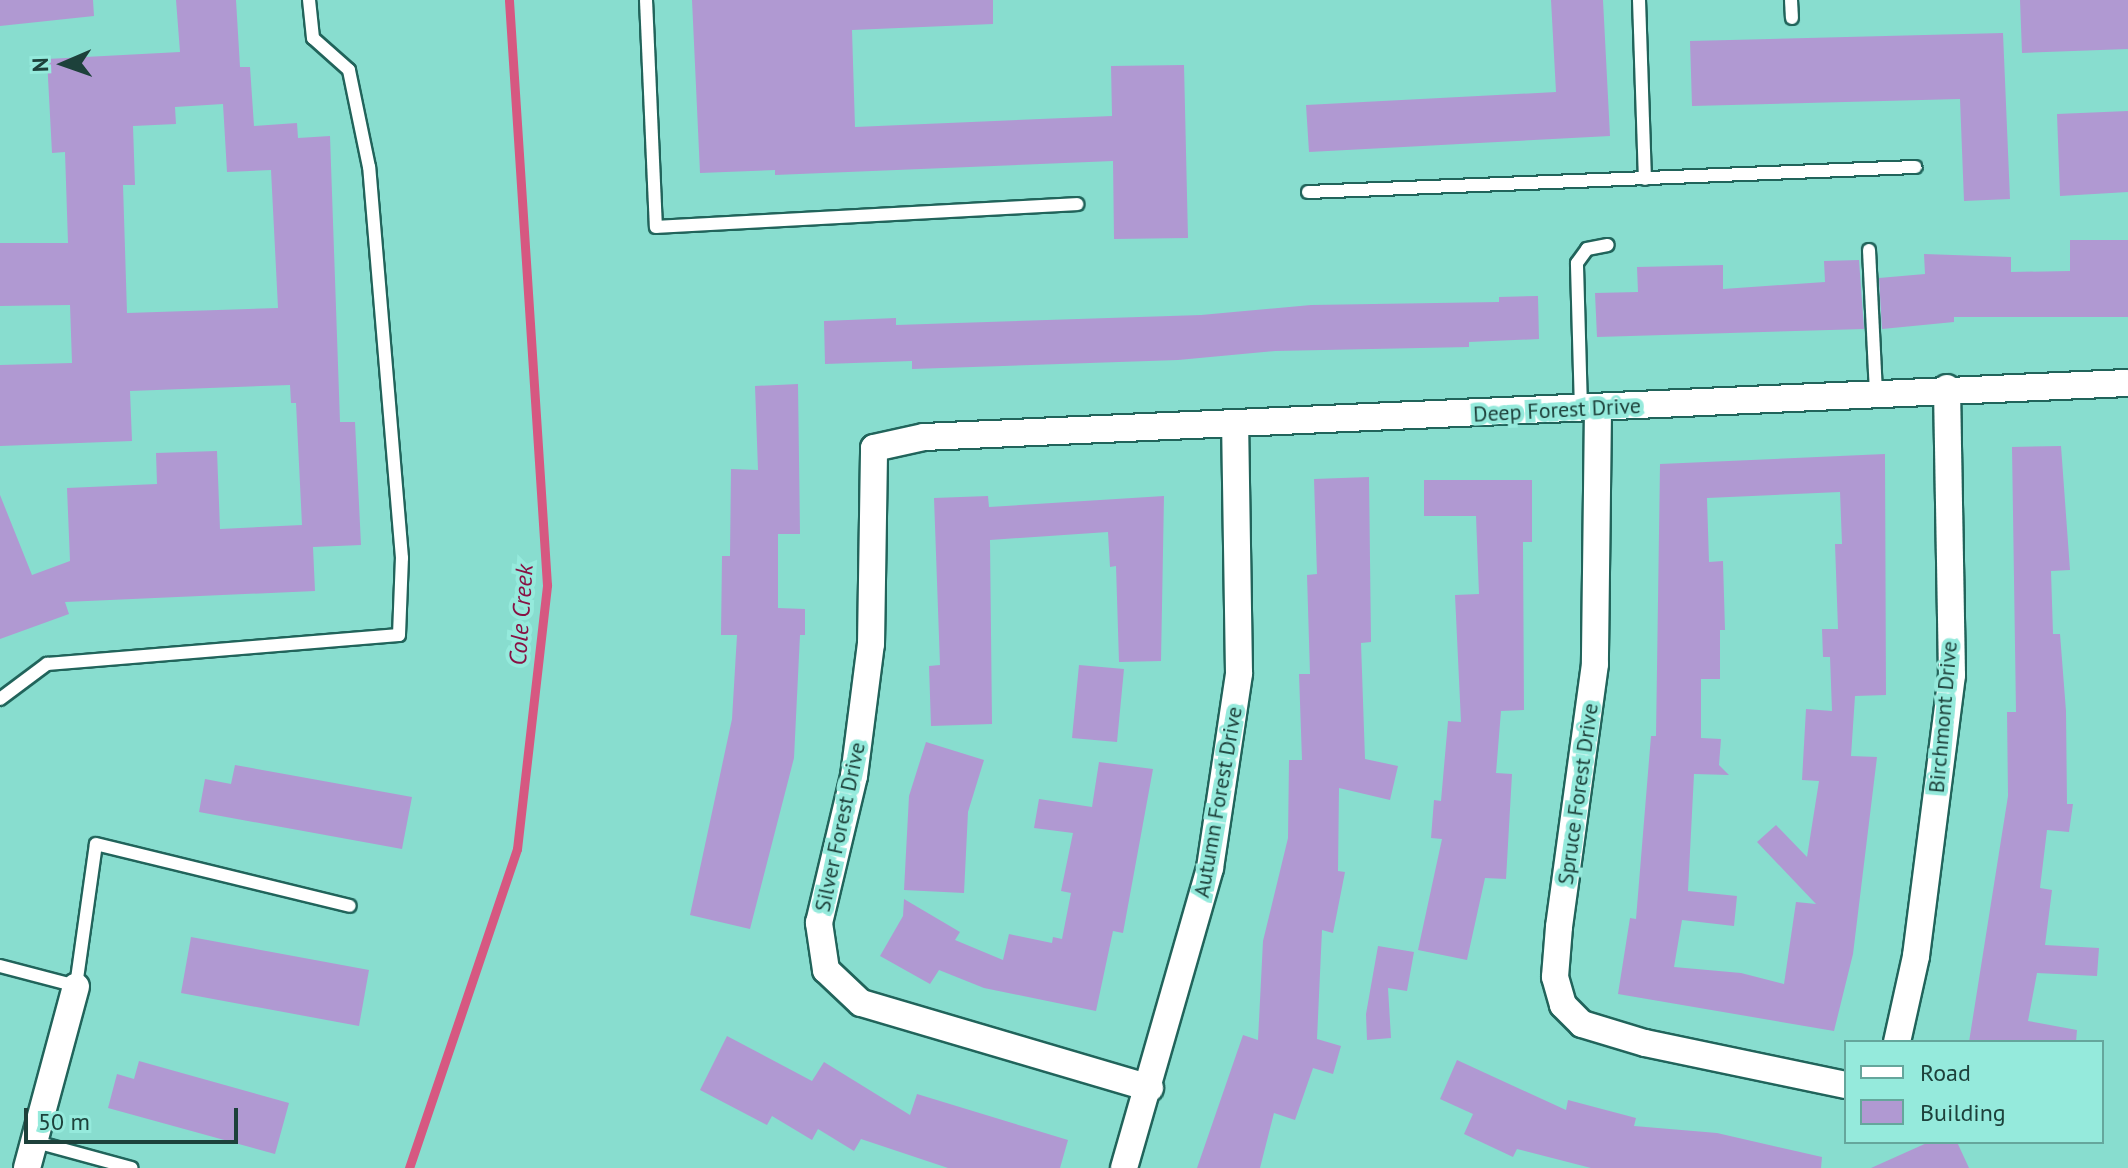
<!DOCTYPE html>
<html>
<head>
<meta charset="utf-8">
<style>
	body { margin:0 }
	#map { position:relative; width:2128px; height:1168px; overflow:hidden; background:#88ddcf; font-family:"PT Sans",sans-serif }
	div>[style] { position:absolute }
	.stream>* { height:9px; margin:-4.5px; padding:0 4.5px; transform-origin:4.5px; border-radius:4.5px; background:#d65881 }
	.building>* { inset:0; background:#b099d2 }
	.roads { filter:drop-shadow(2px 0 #21645b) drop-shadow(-2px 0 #21645b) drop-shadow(0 2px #21645b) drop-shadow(0 -2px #21645b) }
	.lane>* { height:12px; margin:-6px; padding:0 6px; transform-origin:6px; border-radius:6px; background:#fff }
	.street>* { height:26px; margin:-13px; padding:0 13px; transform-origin:13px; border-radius:13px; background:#fff }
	span { translate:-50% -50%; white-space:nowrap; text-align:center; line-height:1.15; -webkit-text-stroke:8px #95eadc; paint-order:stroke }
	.street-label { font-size:22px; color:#1d413b }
	.water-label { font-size:24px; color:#881143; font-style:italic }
	.legend { position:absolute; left:1844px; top:1040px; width:260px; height:104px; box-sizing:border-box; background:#95eadc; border:2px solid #65a69c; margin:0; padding:10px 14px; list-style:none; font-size:24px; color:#1d413b }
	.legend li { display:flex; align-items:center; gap:16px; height:40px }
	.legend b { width:40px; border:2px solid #65a69c }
	.north { position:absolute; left:24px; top:24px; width:80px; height:80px; -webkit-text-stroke:6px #95eadc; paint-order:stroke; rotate:268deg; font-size:22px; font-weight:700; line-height:32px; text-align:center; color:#1d413b }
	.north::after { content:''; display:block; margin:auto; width:28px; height:36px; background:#1d413b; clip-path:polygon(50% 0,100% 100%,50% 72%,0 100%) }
	.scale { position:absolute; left:24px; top:1108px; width:214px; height:36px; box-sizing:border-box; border:4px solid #1d413b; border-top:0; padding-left:10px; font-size:24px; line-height:28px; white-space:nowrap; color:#1d413b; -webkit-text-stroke:6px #95eadc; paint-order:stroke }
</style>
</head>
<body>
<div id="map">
	<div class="stream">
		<i style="left:409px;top:1168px;width:337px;rotate:-71.3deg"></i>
		<i style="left:517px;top:849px;width:266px;rotate:-83.5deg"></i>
		<i style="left:547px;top:585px;width:586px;rotate:-93.72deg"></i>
	</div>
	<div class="building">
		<i style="clip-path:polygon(0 0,93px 0,94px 16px,0 26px)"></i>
		<i style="clip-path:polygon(evenodd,176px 0,236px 0,240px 67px,250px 67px,254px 126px,297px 123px,298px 138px,330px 136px,340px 422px,355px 422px,361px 545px,313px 547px,315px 591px,65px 602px,69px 614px,0 639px,0 495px,32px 575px,70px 561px,67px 488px,157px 484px,156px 453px,217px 451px,220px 529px,302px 525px,296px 403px,291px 403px,290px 385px,130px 391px,132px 441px,0 446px,0 365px,72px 363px,70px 305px,0 306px,0 243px,68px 243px,65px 152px,52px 153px,47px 59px,180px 52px,176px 0,223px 104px,227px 172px,271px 170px,278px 308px,127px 313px,123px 185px,135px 185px,133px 126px,176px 124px,175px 107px,223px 104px)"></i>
		<i style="clip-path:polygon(692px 0,993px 0,993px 24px,852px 30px,855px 127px,1112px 116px,1111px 66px,1184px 65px,1188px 238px,1114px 239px,1113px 161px,775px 175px,775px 170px,700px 173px)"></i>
		<i style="clip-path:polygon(1551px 0,1603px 0,1610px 136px,1309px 152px,1306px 105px,1556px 92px)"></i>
		<i style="clip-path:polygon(2020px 0,2128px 0,2128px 49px,2022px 53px)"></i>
		<i style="clip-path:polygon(2003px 33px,2010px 199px,1964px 201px,1960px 99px,1692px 106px,1690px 41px)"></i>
		<i style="clip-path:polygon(2128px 111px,2128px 192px,2060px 196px,2057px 114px)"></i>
		<i style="clip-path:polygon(2070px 240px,2128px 240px,2128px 317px,1954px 317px,1954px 322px,1882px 329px,1879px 278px,1925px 274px,1924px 254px,2011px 257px,2011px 272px,2070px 271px)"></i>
		<i style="clip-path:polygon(1859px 260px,1864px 329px,1597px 337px,1595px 293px,1638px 292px,1637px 267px,1723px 265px,1723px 289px,1825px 282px,1824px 261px)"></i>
		<i style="clip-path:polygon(1538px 296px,1539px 339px,1469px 342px,1469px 347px,1275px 351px,1178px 360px,912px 369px,912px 361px,825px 364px,824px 321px,896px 318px,896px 325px,1201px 315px,1311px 305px,1499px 302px,1499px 297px)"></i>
		<i style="clip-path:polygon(798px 384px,800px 534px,778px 534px,778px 608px,805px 609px,805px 635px,800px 635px,794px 758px,750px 929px,690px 915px,732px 719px,737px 635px,721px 635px,722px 556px,730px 556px,731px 469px,758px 470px,755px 386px)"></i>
		<i style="clip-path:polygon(2061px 446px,2070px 570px,2051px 571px,2053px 634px,2060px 634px,2066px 711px,2067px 804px,2073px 804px,2069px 832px,2047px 830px,2040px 888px,2052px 890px,2045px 945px,2099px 948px,2097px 976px,2037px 973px,2028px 1021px,2077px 1030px,2076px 1042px,1969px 1042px,2008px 796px,2007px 712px,2016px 712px,2012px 447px)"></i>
		<i style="clip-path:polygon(evenodd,1885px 454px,1886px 695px,1855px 696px,1851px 756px,1877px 757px,1853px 954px,1834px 1031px,1618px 994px,1630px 918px,1636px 919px,1651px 736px,1656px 736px,1660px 464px,1885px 454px,1840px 492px,1842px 544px,1835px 544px,1838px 629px,1822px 629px,1823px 657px,1830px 657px,1832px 711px,1806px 709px,1802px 780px,1819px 781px,1807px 857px,1776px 825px,1757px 842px,1816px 904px,1796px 902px,1784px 984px,1741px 973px,1674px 967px,1682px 920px,1734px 926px,1737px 896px,1688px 891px,1694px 774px,1729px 775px,1719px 765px,1721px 739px,1701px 738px,1701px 679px,1720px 679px,1720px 630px,1725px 630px,1723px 561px,1709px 562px,1707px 498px,1840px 492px)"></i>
		<i style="clip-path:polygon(1369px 477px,1371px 642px,1361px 643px,1365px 759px,1398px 766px,1390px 800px,1339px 788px,1338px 871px,1345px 872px,1333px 933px,1322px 930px,1317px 1039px,1341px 1046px,1333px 1074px,1313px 1068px,1295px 1120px,1274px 1113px,1260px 1168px,1197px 1168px,1243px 1035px,1258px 1040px,1263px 941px,1288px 838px,1289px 760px,1302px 760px,1299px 674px,1310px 674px,1307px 575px,1317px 574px,1314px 479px)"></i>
		<i style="clip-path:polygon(1424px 480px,1532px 480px,1532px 542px,1523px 542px,1524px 710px,1501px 711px,1496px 773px,1512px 774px,1506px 879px,1485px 878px,1467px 960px,1418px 950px,1442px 839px,1431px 838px,1434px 800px,1441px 801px,1448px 721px,1461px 722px,1455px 595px,1479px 594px,1476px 516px,1424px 516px)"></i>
		<i style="clip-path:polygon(988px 496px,989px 507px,1164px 496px,1161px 661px,1119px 662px,1116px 566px,1110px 567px,1108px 532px,990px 540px,992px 724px,931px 726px,929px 666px,940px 665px,934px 498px)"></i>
		<i style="clip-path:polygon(1079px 665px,1124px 669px,1117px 742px,1072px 738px)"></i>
		<i style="clip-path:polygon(926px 742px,984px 760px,968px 812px,964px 893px,904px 890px,909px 796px)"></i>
		<i style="clip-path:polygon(1099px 762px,1153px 769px,1123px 933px,1113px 931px,1096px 1011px,984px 988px,939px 970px,930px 984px,880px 956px,903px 916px,904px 899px,960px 932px,955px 940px,1003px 960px,1009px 934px,1052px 943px,1053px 937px,1062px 939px,1071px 893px,1061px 891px,1073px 833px,1034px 828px,1039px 799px,1092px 807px)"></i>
		<i style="clip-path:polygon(235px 765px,412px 797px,402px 849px,199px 812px,205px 779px,231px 784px)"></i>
		<i style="clip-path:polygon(191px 937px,369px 970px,359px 1026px,181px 993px)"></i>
		<i style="clip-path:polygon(1378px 946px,1414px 952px,1407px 991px,1388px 988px,1391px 1038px,1367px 1040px,1366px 1014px)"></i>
		<i style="clip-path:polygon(727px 1036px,812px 1081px,824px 1062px,910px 1115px,917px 1094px,1068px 1140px,1060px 1168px,948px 1168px,861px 1139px,854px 1151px,818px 1129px,812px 1140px,772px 1116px,767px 1125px,700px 1090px)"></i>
		<i style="clip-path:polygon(1457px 1060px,1566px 1110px,1568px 1100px,1636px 1118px,1634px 1126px,1717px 1133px,1822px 1157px,1821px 1168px,1591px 1168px,1517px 1149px,1513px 1157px,1464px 1134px,1473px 1114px,1440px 1099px)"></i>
		<i style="clip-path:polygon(139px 1061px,289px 1103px,275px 1154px,108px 1108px,117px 1074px,134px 1079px)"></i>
		<i style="clip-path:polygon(1929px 1142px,1957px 1142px,1969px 1168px,1871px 1168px)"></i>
	</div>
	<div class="roads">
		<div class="lane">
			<i style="left:646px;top:0;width:227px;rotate:87.5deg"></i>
			<i style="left:656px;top:227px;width:422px;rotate:-3.1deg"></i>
			<i style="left:1639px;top:0;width:179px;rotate:88.1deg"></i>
			<i style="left:1791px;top:0;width:18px;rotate:87deg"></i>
			<i style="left:1308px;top:192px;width:608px;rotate:-2.36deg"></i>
			<i style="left:1869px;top:250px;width:142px;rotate:87.2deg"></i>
			<i style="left:1581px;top:409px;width:146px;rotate:-91.6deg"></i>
			<i style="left:1577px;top:263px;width:17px;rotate:-54deg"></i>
			<i style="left:1587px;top:249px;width:21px;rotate:-11deg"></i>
			<i style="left:0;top:699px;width:59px;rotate:-36.7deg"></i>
			<i style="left:47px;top:664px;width:353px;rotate:-4.7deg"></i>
			<i style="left:399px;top:635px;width:77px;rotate:-87.8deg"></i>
			<i style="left:402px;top:558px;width:392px;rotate:-94.8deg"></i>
			<i style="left:369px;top:167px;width:99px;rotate:-101.7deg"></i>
			<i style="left:349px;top:70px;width:48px;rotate:-138.4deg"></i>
			<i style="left:313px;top:38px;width:38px;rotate:-96deg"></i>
			<i style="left:0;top:966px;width:79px;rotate:14.7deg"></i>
			<i style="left:76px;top:986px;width:143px;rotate:-82deg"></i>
			<i style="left:96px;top:844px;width:261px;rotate:13.7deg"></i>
			<i style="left:36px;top:1142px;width:99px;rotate:15.2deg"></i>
		</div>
		<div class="street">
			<i style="left:1598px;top:409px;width:255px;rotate:90.7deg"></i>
			<i style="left:1595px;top:664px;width:265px;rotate:97.8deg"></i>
			<i style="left:1559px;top:927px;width:50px;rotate:94.6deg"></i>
			<i style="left:1555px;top:977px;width:29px;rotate:74deg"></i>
			<i style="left:1563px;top:1005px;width:27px;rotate:45deg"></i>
			<i style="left:1582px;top:1024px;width:66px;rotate:16.8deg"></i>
			<i style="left:1645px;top:1043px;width:205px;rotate:11.8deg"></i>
			<i style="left:1897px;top:1042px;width:88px;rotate:-77.5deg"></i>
			<i style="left:1916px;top:956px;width:283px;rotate:-82.7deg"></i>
			<i style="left:1952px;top:675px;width:287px;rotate:-91deg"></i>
			<i style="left:1150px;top:1088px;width:301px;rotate:-163.6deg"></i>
			<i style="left:861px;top:1003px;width:48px;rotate:-136.7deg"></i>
			<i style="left:826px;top:970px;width:48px;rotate:-98.5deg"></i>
			<i style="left:819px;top:923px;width:151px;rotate:-76.6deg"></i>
			<i style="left:854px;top:776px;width:133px;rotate:-82.7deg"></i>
			<i style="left:871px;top:644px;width:196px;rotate:-89.1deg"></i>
			<i style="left:874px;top:448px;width:51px;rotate:-12.4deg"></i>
			<i style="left:924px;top:437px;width:1205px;rotate:-2.57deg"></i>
			<i style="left:27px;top:1168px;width:188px;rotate:-74.9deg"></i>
			<i style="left:1124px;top:1168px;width:312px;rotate:-74deg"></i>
			<i style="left:1210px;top:868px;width:197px;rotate:-81.5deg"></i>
			<i style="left:1239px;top:673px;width:248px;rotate:-90.9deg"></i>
		</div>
	</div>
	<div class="street-label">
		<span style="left:1557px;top:410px;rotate:-3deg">Deep Forest Drive</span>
		<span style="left:1943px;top:717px;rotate:-85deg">Birchmont Drive</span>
		<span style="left:1578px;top:794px;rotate:-82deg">Spruce Forest Drive</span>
		<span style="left:1218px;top:802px;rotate:-80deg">Autumn Forest Drive</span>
		<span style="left:840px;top:827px;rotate:-78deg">Silver Forest Drive</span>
	</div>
	<div class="water-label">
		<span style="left:521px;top:615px;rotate:-86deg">Cole Creek</span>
	</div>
	<ul class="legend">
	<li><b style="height:10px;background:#fff"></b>Road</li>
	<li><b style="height:22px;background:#b099d2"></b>Building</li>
	</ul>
	<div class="north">N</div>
	<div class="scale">50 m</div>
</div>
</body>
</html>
